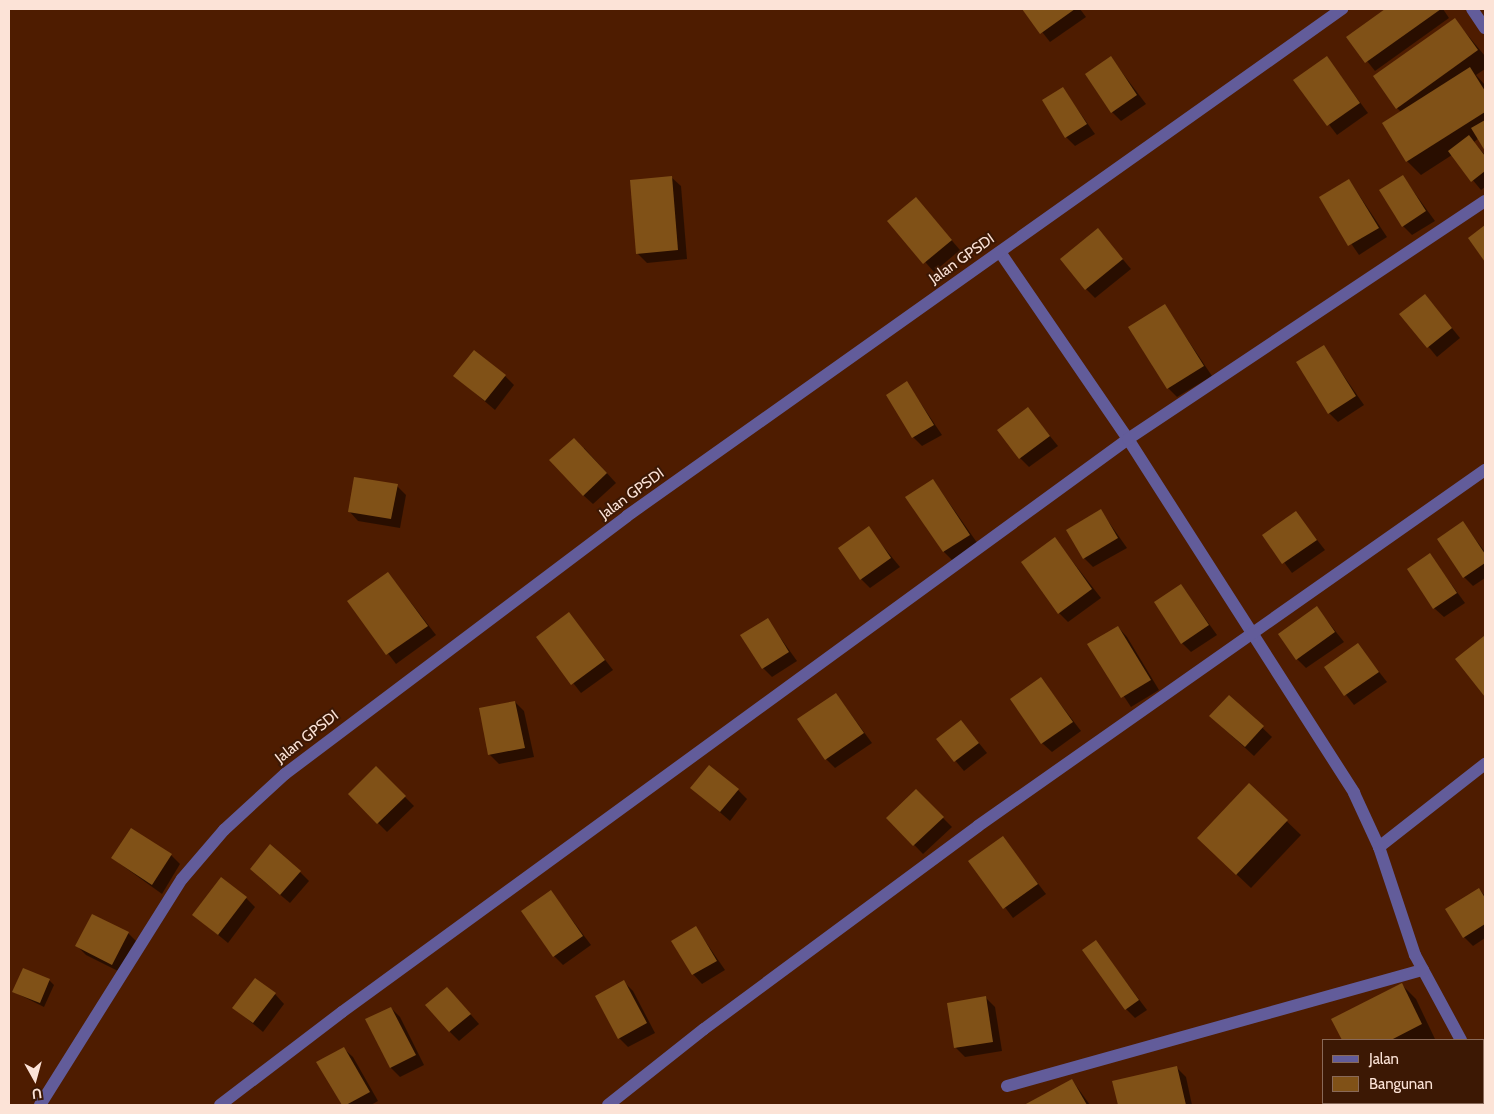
<!DOCTYPE html>
<html>
<head>
<meta charset="utf-8">
<style>
	body { margin:0 }
	#map { position:relative; width:1494px; height:1114px; overflow:hidden; background:#4e1c00; font-family:Cabin,sans-serif }
	div>[style] { position:absolute }
	.shadow>* { inset:0; background:#0007 }
	.building>* { inset:0; background:#805117 }
	.street>* { height:12px; margin:-6px; padding:0 6px; transform-origin:6px; border-radius:6px; background:#625c9a }
	span { translate:-50% -50%; white-space:nowrap; text-align:center; line-height:1.15; -webkit-text-stroke:4px #3c1804; paint-order:stroke }
	.street-label { font-size:15px; color:#fce3d7 }
	.frame { position:absolute; inset:0; border:10px solid #fce3d7; pointer-events:none }
	.legend { position:absolute; left:1322px; top:1039px; width:162px; height:65px; box-sizing:border-box; background:#3c1804; border:1px solid #896958; margin:0; padding:6px 9px; list-style:none; font-size:15px; color:#fce3d7 }
	.legend li { display:flex; align-items:center; gap:10px; height:25px }
	.legend b { width:25px; border:1px solid #896958 }
	.north { position:absolute; left:10px; top:1054px; width:50px; height:50px; -webkit-text-stroke:4px #3c1804; paint-order:stroke; rotate:173deg; font-size:14px; font-weight:700; line-height:20px; text-align:center; color:#fce3d7 }
	.north::after { content:''; display:block; margin:auto; width:18px; height:22px; background:#fce3d7; clip-path:polygon(50% 0,100% 100%,50% 72%,0 100%) }
</style>
</head>
<body>
<div id="map">
	<div class="shadow">
		<i style="clip-path:polygon(1024px 9px,1080px 9px,1086px 17px,1050px 42px)"></i>
		<i style="clip-path:polygon(1387px 9px,1443px 9px,1449px 18px,1375px 71px,1348px 37px)"></i>
		<i style="clip-path:polygon(1455px 20px,1485px 56px,1485px 69px,1476px 75px,1485px 85px,1485px 148px,1479px 138px,1474px 142px,1485px 155px,1485px 187px,1481px 190px,1452px 155px,1421px 175px,1407px 161px,1401px 112px,1397px 108px)"></i>
		<i style="clip-path:polygon(1111px 58px,1146px 104px,1121px 121px,1112px 112px)"></i>
		<i style="clip-path:polygon(1327px 58px,1368px 113px,1337px 135px,1295px 80px)"></i>
		<i style="clip-path:polygon(1063px 89px,1095px 134px,1075px 146px,1066px 137px)"></i>
		<i style="clip-path:polygon(671px 177px,681px 186px,687px 259px,647px 263px,637px 253px)"></i>
		<i style="clip-path:polygon(1403px 177px,1435px 221px,1412px 235px,1403px 226px)"></i>
		<i style="clip-path:polygon(1349px 180px,1387px 237px,1359px 255px,1320px 198px)"></i>
		<i style="clip-path:polygon(916px 199px,960px 250px,934px 272px,889px 221px)"></i>
		<i style="clip-path:polygon(1098px 230px,1131px 269px,1095px 298px,1086px 289px)"></i>
		<i style="clip-path:polygon(1425px 295px,1460px 338px,1437px 357px,1401px 314px)"></i>
		<i style="clip-path:polygon(1165px 306px,1212px 376px,1177px 397px,1168px 388px)"></i>
		<i style="clip-path:polygon(1323px 346px,1364px 405px,1338px 422px,1329px 413px)"></i>
		<i style="clip-path:polygon(455px 376px,505px 376px,514px 385px,495px 410px)"></i>
		<i style="clip-path:polygon(907px 383px,942px 435px,922px 446px,913px 437px)"></i>
		<i style="clip-path:polygon(1028px 409px,1058px 446px,1029px 467px,1020px 458px)"></i>
		<i style="clip-path:polygon(584px 448px,616px 483px,593px 504px,583px 495px)"></i>
		<i style="clip-path:polygon(933px 480px,978px 544px,953px 561px,944px 552px)"></i>
		<i style="clip-path:polygon(397px 486px,406px 495px,400px 528px,358px 521px,349px 511px)"></i>
		<i style="clip-path:polygon(1101px 511px,1127px 548px,1093px 567px,1084px 558px)"></i>
		<i style="clip-path:polygon(1296px 513px,1325px 550px,1292px 573px,1264px 535px)"></i>
		<i style="clip-path:polygon(1463px 523px,1485px 552px,1485px 578px,1473px 586px,1464px 577px)"></i>
		<i style="clip-path:polygon(868px 528px,900px 567px,870px 588px,861px 579px)"></i>
		<i style="clip-path:polygon(1055px 539px,1101px 598px,1068px 622px,1059px 613px)"></i>
		<i style="clip-path:polygon(1430px 555px,1465px 603px,1444px 617px,1434px 608px)"></i>
		<i style="clip-path:polygon(388px 573px,436px 635px,396px 664px,348px 601px)"></i>
		<i style="clip-path:polygon(1181px 585px,1217px 635px,1191px 652px,1182px 643px)"></i>
		<i style="clip-path:polygon(1317px 608px,1344px 642px,1306px 668px,1297px 659px)"></i>
		<i style="clip-path:polygon(569px 613px,613px 670px,581px 693px,537px 637px)"></i>
		<i style="clip-path:polygon(767px 619px,797px 661px,772px 677px,763px 668px)"></i>
		<i style="clip-path:polygon(1118px 627px,1127px 637px,1159px 690px,1131px 707px,1089px 644px)"></i>
		<i style="clip-path:polygon(1484px 638px,1485px 639px,1485px 695px,1457px 659px)"></i>
		<i style="clip-path:polygon(1358px 645px,1387px 682px,1354px 705px,1325px 668px)"></i>
		<i style="clip-path:polygon(1041px 679px,1081px 731px,1052px 752px,1042px 743px)"></i>
		<i style="clip-path:polygon(836px 694px,872px 743px,835px 768px,826px 759px)"></i>
		<i style="clip-path:polygon(1229px 696px,1272px 737px,1254px 756px,1220px 725px)"></i>
		<i style="clip-path:polygon(515px 702px,524px 711px,534px 757px,499px 764px,489px 754px)"></i>
		<i style="clip-path:polygon(961px 721px,987px 753px,964px 771px,937px 739px)"></i>
		<i style="clip-path:polygon(376px 768px,414px 806px,387px 832px,349px 794px)"></i>
		<i style="clip-path:polygon(1249px 785px,1301px 835px,1251px 888px,1213px 852px)"></i>
		<i style="clip-path:polygon(692px 788px,738px 790px,747px 799px,730px 821px)"></i>
		<i style="clip-path:polygon(916px 791px,952px 827px,923px 854px,888px 818px)"></i>
		<i style="clip-path:polygon(1003px 838px,1046px 894px,1013px 918px,970px 861px)"></i>
		<i style="clip-path:polygon(171px 855px,180px 864px,162px 894px,112px 858px)"></i>
		<i style="clip-path:polygon(300px 872px,309px 881px,290px 903px,260px 878px)"></i>
		<i style="clip-path:polygon(1479px 889px,1485px 896px,1485px 938px,1473px 946px,1464px 937px)"></i>
		<i style="clip-path:polygon(551px 892px,591px 945px,563px 965px,554px 956px)"></i>
		<i style="clip-path:polygon(246px 898px,255px 907px,228px 943px,194px 915px)"></i>
		<i style="clip-path:polygon(696px 928px,725px 970px,702px 984px,693px 974px)"></i>
		<i style="clip-path:polygon(128px 933px,137px 942px,122px 973px,86px 955px,77px 946px)"></i>
		<i style="clip-path:polygon(1096px 942px,1147px 1010px,1135px 1018px,1126px 1009px)"></i>
		<i style="clip-path:polygon(49px 980px,54px 985px,44px 1007px,14px 992px)"></i>
		<i style="clip-path:polygon(624px 982px,633px 991px,655px 1033px,628px 1047px,619px 1038px)"></i>
		<i style="clip-path:polygon(1402px 985px,1416px 999px,1435px 1039px,1344px 1040px,1333px 1020px)"></i>
		<i style="clip-path:polygon(275px 994px,284px 1004px,263px 1032px,234px 1008px)"></i>
		<i style="clip-path:polygon(985px 997px,995px 1007px,1002px 1051px,965px 1057px,956px 1048px)"></i>
		<i style="clip-path:polygon(456px 998px,479px 1024px,459px 1041px,450px 1032px)"></i>
		<i style="clip-path:polygon(391px 1008px,400px 1017px,424px 1065px,400px 1077px,391px 1068px,367px 1020px)"></i>
		<i style="clip-path:polygon(343px 1048px,353px 1057px,378px 1101px,371px 1105px,343px 1105px,318px 1063px)"></i>
		<i style="clip-path:polygon(1177px 1068px,1186px 1077px,1192px 1105px,1119px 1105px,1113px 1082px)"></i>
		<i style="clip-path:polygon(1072px 1080px,1090px 1105px,1026px 1105px)"></i>
	</div>
	<div class="building">
		<i style="clip-path:polygon(1022px 9px,1075px 9px,1040px 34px)"></i>
		<i style="clip-path:polygon(1385px 9px,1441px 9px,1365px 63px,1346px 37px)"></i>
		<i style="clip-path:polygon(1455px 18px,1478px 50px,1396px 109px,1373px 76px)"></i>
		<i style="clip-path:polygon(1111px 56px,1137px 95px,1111px 113px,1085px 74px)"></i>
		<i style="clip-path:polygon(1327px 56px,1360px 103px,1327px 126px,1293px 80px)"></i>
		<i style="clip-path:polygon(1470px 67px,1485px 91px,1485px 112px,1406px 162px,1382px 123px)"></i>
		<i style="clip-path:polygon(1063px 87px,1087px 124px,1065px 138px,1042px 100px)"></i>
		<i style="clip-path:polygon(1485px 120px,1485px 151px,1471px 128px)"></i>
		<i style="clip-path:polygon(1469px 135px,1485px 156px,1485px 171px,1471px 182px,1448px 151px)"></i>
		<i style="clip-path:polygon(1403px 175px,1426px 211px,1402px 227px,1379px 190px)"></i>
		<i style="clip-path:polygon(672px 176px,678px 250px,636px 254px,630px 180px)"></i>
		<i style="clip-path:polygon(1349px 179px,1379px 228px,1348px 246px,1319px 197px)"></i>
		<i style="clip-path:polygon(916px 197px,952px 240px,923px 264px,887px 221px)"></i>
		<i style="clip-path:polygon(1485px 225px,1485px 262px,1468px 238px)"></i>
		<i style="clip-path:polygon(1098px 228px,1123px 259px,1085px 290px,1060px 259px)"></i>
		<i style="clip-path:polygon(1425px 294px,1452px 328px,1427px 348px,1399px 314px)"></i>
		<i style="clip-path:polygon(1165px 304px,1204px 366px,1167px 389px,1128px 327px)"></i>
		<i style="clip-path:polygon(1324px 345px,1356px 396px,1328px 414px,1296px 362px)"></i>
		<i style="clip-path:polygon(474px 350px,506px 375px,485px 401px,453px 376px)"></i>
		<i style="clip-path:polygon(907px 381px,934px 425px,912px 438px,886px 395px)"></i>
		<i style="clip-path:polygon(1028px 407px,1050px 436px,1019px 459px,997px 430px)"></i>
		<i style="clip-path:polygon(574px 438px,607px 473px,583px 496px,549px 460px)"></i>
		<i style="clip-path:polygon(354px 477px,398px 484px,391px 519px,348px 512px)"></i>
		<i style="clip-path:polygon(933px 479px,970px 535px,943px 552px,905px 497px)"></i>
		<i style="clip-path:polygon(1101px 509px,1118px 538px,1083px 559px,1066px 530px)"></i>
		<i style="clip-path:polygon(1296px 511px,1317px 540px,1282px 564px,1262px 535px)"></i>
		<i style="clip-path:polygon(1463px 521px,1485px 554px,1485px 563px,1463px 578px,1437px 539px)"></i>
		<i style="clip-path:polygon(869px 526px,891px 558px,860px 580px,838px 548px)"></i>
		<i style="clip-path:polygon(1055px 537px,1092px 589px,1058px 614px,1021px 562px)"></i>
		<i style="clip-path:polygon(1430px 553px,1457px 593px,1433px 609px,1407px 569px)"></i>
		<i style="clip-path:polygon(388px 572px,428px 626px,386px 655px,347px 601px)"></i>
		<i style="clip-path:polygon(1181px 584px,1209px 625px,1181px 644px,1154px 602px)"></i>
		<i style="clip-path:polygon(1317px 606px,1335px 632px,1296px 660px,1278px 634px)"></i>
		<i style="clip-path:polygon(569px 612px,605px 660px,571px 685px,536px 637px)"></i>
		<i style="clip-path:polygon(768px 618px,789px 652px,762px 669px,740px 635px)"></i>
		<i style="clip-path:polygon(1118px 626px,1151px 680px,1121px 698px,1087px 644px)"></i>
		<i style="clip-path:polygon(1484px 636px,1485px 637px,1485px 697px,1455px 659px)"></i>
		<i style="clip-path:polygon(1358px 643px,1379px 672px,1344px 696px,1324px 667px)"></i>
		<i style="clip-path:polygon(1041px 677px,1073px 722px,1041px 744px,1010px 699px)"></i>
		<i style="clip-path:polygon(836px 693px,864px 733px,825px 760px,797px 719px)"></i>
		<i style="clip-path:polygon(1229px 695px,1264px 726px,1245px 747px,1209px 716px)"></i>
		<i style="clip-path:polygon(515px 701px,525px 748px,488px 755px,479px 708px)"></i>
		<i style="clip-path:polygon(961px 720px,979px 743px,954px 762px,936px 739px)"></i>
		<i style="clip-path:polygon(709px 765px,739px 789px,720px 812px,690px 788px)"></i>
		<i style="clip-path:polygon(376px 766px,406px 796px,377px 824px,348px 794px)"></i>
		<i style="clip-path:polygon(1249px 783px,1288px 820px,1236px 875px,1197px 838px)"></i>
		<i style="clip-path:polygon(916px 789px,944px 817px,913px 846px,886px 818px)"></i>
		<i style="clip-path:polygon(131px 828px,172px 854px,152px 885px,111px 858px)"></i>
		<i style="clip-path:polygon(1003px 836px,1038px 884px,1003px 909px,968px 861px)"></i>
		<i style="clip-path:polygon(270px 844px,301px 871px,280px 895px,250px 869px)"></i>
		<i style="clip-path:polygon(221px 877px,247px 897px,218px 935px,192px 915px)"></i>
		<i style="clip-path:polygon(1479px 888px,1485px 898px,1485px 924px,1463px 938px,1445px 909px)"></i>
		<i style="clip-path:polygon(551px 890px,583px 936px,553px 957px,521px 911px)"></i>
		<i style="clip-path:polygon(92px 914px,129px 932px,112px 965px,75px 946px)"></i>
		<i style="clip-path:polygon(696px 926px,717px 961px,692px 975px,671px 941px)"></i>
		<i style="clip-path:polygon(1096px 940px,1139px 1000px,1125px 1010px,1082px 950px)"></i>
		<i style="clip-path:polygon(23px 968px,50px 979px,40px 1003px,12px 992px)"></i>
		<i style="clip-path:polygon(255px 978px,276px 993px,253px 1023px,232px 1008px)"></i>
		<i style="clip-path:polygon(624px 980px,647px 1023px,618px 1039px,595px 996px)"></i>
		<i style="clip-path:polygon(1402px 983px,1422px 1024px,1391px 1040px,1342px 1040px,1331px 1019px)"></i>
		<i style="clip-path:polygon(447px 987px,471px 1014px,449px 1032px,425px 1005px)"></i>
		<i style="clip-path:polygon(986px 996px,993px 1042px,954px 1048px,947px 1003px)"></i>
		<i style="clip-path:polygon(391px 1007px,416px 1055px,390px 1068px,365px 1019px)"></i>
		<i style="clip-path:polygon(344px 1047px,370px 1092px,346px 1105px,342px 1105px,316px 1062px)"></i>
		<i style="clip-path:polygon(1177px 1066px,1186px 1105px,1118px 1105px,1112px 1081px)"></i>
		<i style="clip-path:polygon(1072px 1079px,1087px 1105px,1024px 1105px)"></i>
	</div>
	<div class="street">
		<i style="left:1472px;top:9px;width:23px;rotate:56deg"></i>
		<i style="left:1000px;top:252px;width:227px;rotate:55.6deg"></i>
		<i style="left:1128px;top:439px;width:420px;rotate:57.4deg"></i>
		<i style="left:1354px;top:793px;width:60px;rotate:65.2deg"></i>
		<i style="left:1379px;top:847px;width:114px;rotate:71.6deg"></i>
		<i style="left:1415px;top:955px;width:97px;rotate:61.6deg"></i>
		<i style="left:1379px;top:847px;width:135px;rotate:-38.1deg"></i>
		<i style="left:1483px;top:1072px;width:4px;rotate:63deg"></i>
		<i style="left:1007px;top:1086px;width:432px;rotate:-15.6deg"></i>
		<i style="left:40px;top:1105px;width:267px;rotate:-57.9deg"></i>
		<i style="left:182px;top:879px;width:65px;rotate:-49.4deg"></i>
		<i style="left:224px;top:830px;width:83px;rotate:-42.6deg"></i>
		<i style="left:285px;top:774px;width:428px;rotate:-37deg"></i>
		<i style="left:627px;top:516px;width:877px;rotate:-35.34deg"></i>
		<i style="left:220px;top:1105px;width:153px;rotate:-37.3deg"></i>
		<i style="left:342px;top:1012px;width:973px;rotate:-36.09deg"></i>
		<i style="left:1128px;top:439px;width:429px;rotate:-33.7deg"></i>
		<i style="left:608px;top:1105px;width:122px;rotate:-38.4deg"></i>
		<i style="left:704px;top:1029px;width:341px;rotate:-36.5deg"></i>
		<i style="left:978px;top:826px;width:620px;rotate:-35.08deg"></i>
	</div>
	<div class="street-label">
		<span style="left:962px;top:259px;rotate:-35deg">Jalan GPSDI</span>
		<span style="left:632px;top:494px;rotate:-36deg">Jalan GPSDI</span>
		<span style="left:307px;top:737px;rotate:-38deg">Jalan GPSDI</span>
	</div>
	<div class="frame"></div>
	<ul class="legend">
	<li><b style="height:6px;background:#625c9a"></b>Jalan</li>
	<li><b style="height:14px;background:#805117"></b>Bangunan</li>
	</ul>
	<div class="north">U</div>
</div>
</body>
</html>
